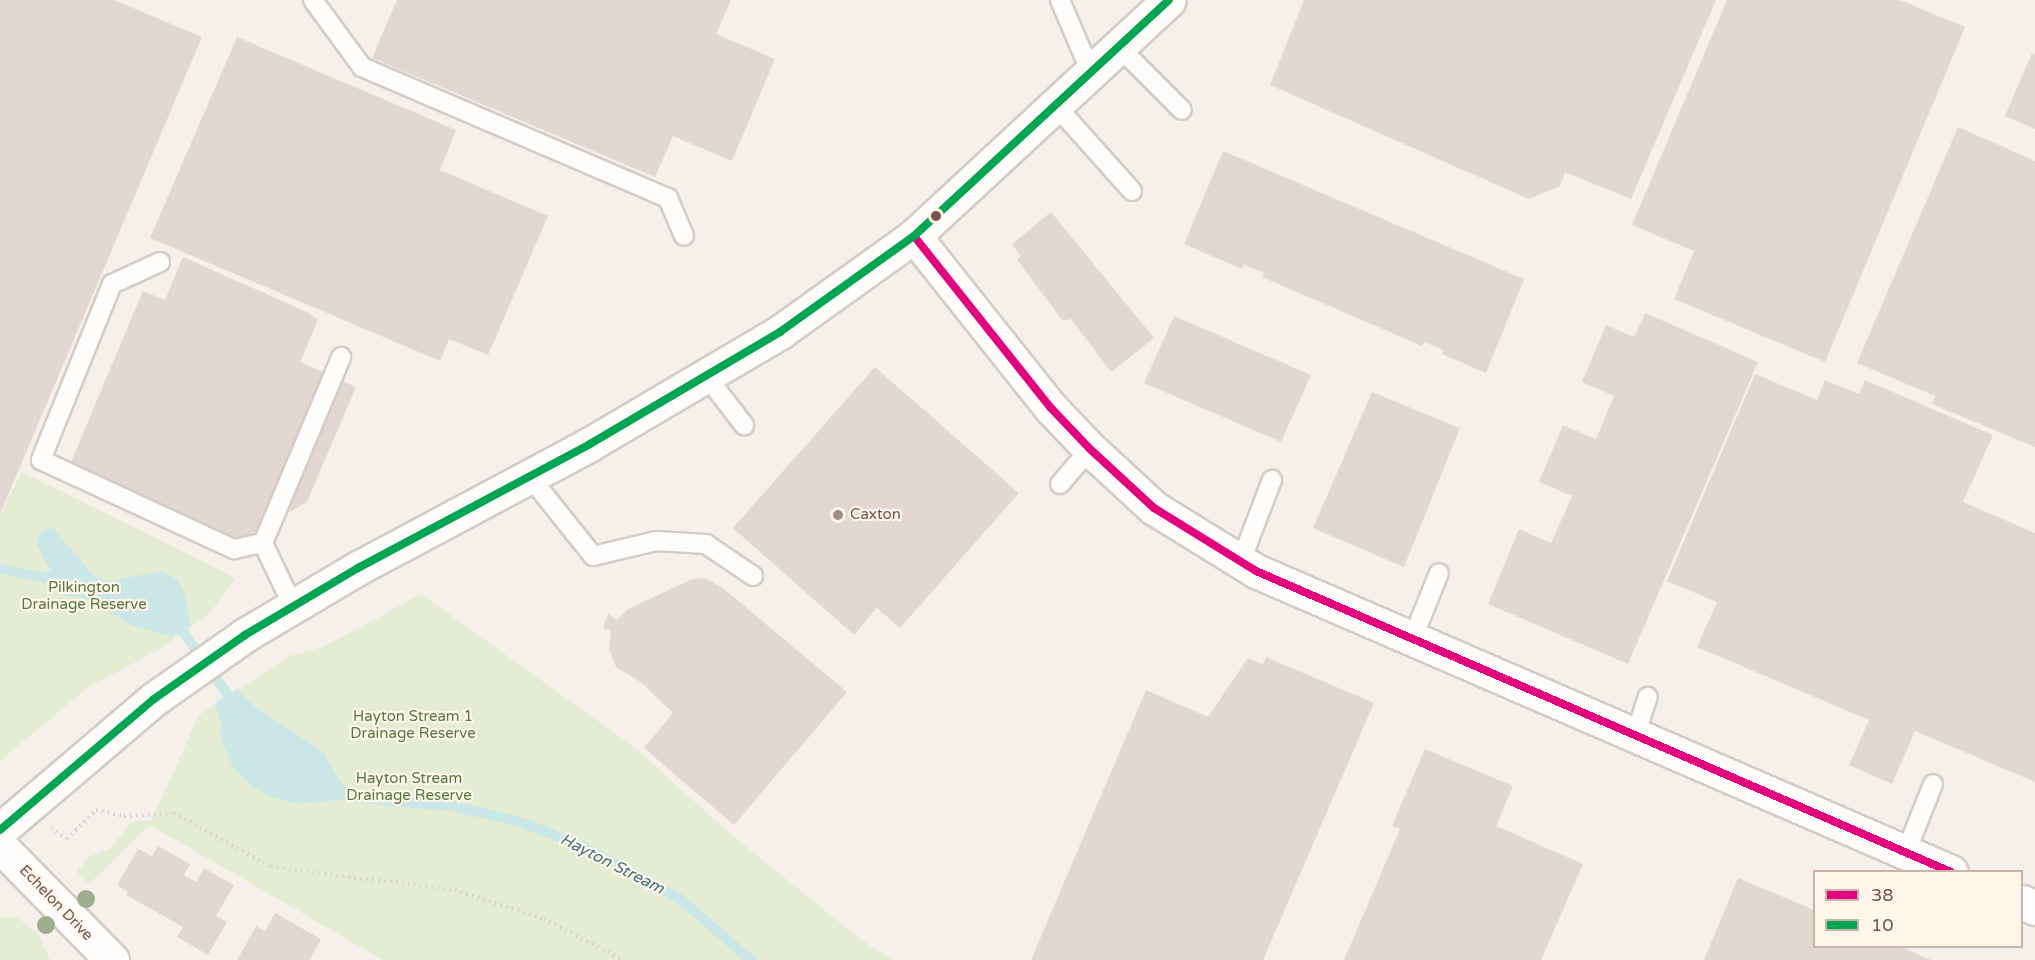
<!DOCTYPE html>
<html>
<head>
<meta charset="utf-8">
<style>
	body { margin:0 }
	#map { position:relative; width:2035px; height:960px; overflow:hidden; background:#f6f0ea; font-family:"Varela Round",sans-serif }
	div>[style] { position:absolute }
	.green>* { inset:0; background:#e4edd4 }
	.water>* { inset:0; background:#cbe7e7 }
	.stream>* { height:10px; margin:-5px; padding:0 5px; transform-origin:5px; border-radius:5px; background:#cbe7e7 }
	.building>* { inset:0; background:#e3d8d1 }
	.path>* { height:4px; margin-top:-2px; transform-origin:0; background:repeating-linear-gradient(90deg,#dad0cd 0 1.5px,transparent 0 6px) }
	.roads { filter:drop-shadow(2px 0 #d5ccc6) drop-shadow(-2px 0 #d5ccc6) drop-shadow(0 2px #d5ccc6) drop-shadow(0 -2px #d5ccc6) }
	.lane>* { height:18px; margin:-9px; padding:0 9px; transform-origin:9px; border-radius:9px; background:#fefdfc }
	.street>* { height:33px; margin:-16.5px; padding:0 16.5px; transform-origin:16.5px; border-radius:16.5px; background:#fefdfc }
	.bus-1>* { height:8px; margin:-4px; padding:0 4px; transform-origin:4px; border-radius:4px; background:#e5007d }
	.bus-2>* { height:8px; margin:-4px; padding:0 4px; transform-origin:4px; border-radius:4px; background:#00a651 }
	.trees>* { width:18px; height:18px; margin:-9px; border-radius:50%; background:#9faf8e }
	.dots>* { width:16px; height:16px; translate:-50% -50%; box-sizing:border-box; border:3px solid #fff5ea; border-radius:50% }
	span { translate:-50% -50%; white-space:nowrap; text-align:center; line-height:1.15; -webkit-text-stroke:4.5px #fff5ea; paint-order:stroke }
	.poi-label { font-size:15px; color:#755549 }
	.left { translate:0 -50%; text-align:left }
	.park-label { font-size:15px; color:#577a42 }
	.street-label { font-size:15px; color:#755549 }
	.water-label { font-size:16px; color:#3d757a; font-style:italic }
	.legend { position:absolute; left:1813px; top:870px; width:210px; height:78px; box-sizing:border-box; background:#fff5ea; border:2px solid #c8b5aa; margin:0; padding:8px 10px; list-style:none; font-size:18px; color:#755549 }
	.legend li { display:flex; align-items:center; gap:12px; height:30px }
	.legend b { width:30px; border:2px solid #c8b5aa }
</style>
</head>
<body>
<div id="map">
	<div class="green">
		<i style="clip-path:polygon(22px 472px,236px 578px,209px 614px,155px 652px,90px 686px,0 761px,0 514px)"></i>
		<i style="clip-path:polygon(421px 594px,633px 746px,733px 836px,859px 938px,893px 960px,383px 960px,150px 825px,89px 884px,77px 872px,88px 857px,111px 848px,131px 822px,152px 820px,199px 715px,290px 656px,325px 646px)"></i>
		<i style="clip-path:polygon(0 917px,17px 917px,38px 934px,50px 960px,0 960px)"></i>
	</div>
	<div class="water">
		<i style="clip-path:polygon(52px 527px,94px 576px,109px 581px,163px 571px,177px 580px,185px 594px,190px 626px,173px 637px,131px 625px,89px 599px,58px 595px,40px 574px,51px 571px,37px 546px,39px 533px)"></i>
		<i style="clip-path:polygon(237px 689px,255px 707px,323px 752px,343px 786px,359px 798px,297px 804px,270px 797px,253px 787px,233px 768px,219px 732px,222px 725px,215px 703px)"></i>
	</div>
	<div class="stream">
		<i style="left:0;top:569px;width:53px;rotate:10.9deg"></i>
		<i style="left:171px;top:623px;width:9px;rotate:21deg"></i>
		<i style="left:179px;top:626px;width:98px;rotate:54.5deg"></i>
		<i style="left:347px;top:792px;width:13px;rotate:27deg"></i>
		<i style="left:359px;top:798px;width:91px;rotate:5deg"></i>
		<i style="left:450px;top:806px;width:70px;rotate:12.4deg"></i>
		<i style="left:518px;top:821px;width:69px;rotate:21.3deg"></i>
		<i style="left:582px;top:846px;width:111px;rotate:28.4deg"></i>
		<i style="left:680px;top:899px;width:94px;rotate:40.7deg"></i>
	</div>
	<div class="building">
		<i style="clip-path:polygon(0 0,114px 0,202px 37px,0 514px)"></i>
		<i style="clip-path:polygon(397px 0,731px 0,716px 34px,775px 59px,732px 161px,673px 136px,655px 177px,372px 58px)"></i>
		<i style="clip-path:polygon(1304px 0,1716px 0,1631px 199px,1565px 172px,1560px 186px,1529px 199px,1270px 85px)"></i>
		<i style="clip-path:polygon(1727px 0,1900px 0,1965px 27px,1825px 362px,1674px 299px,1694px 251px,1632px 225px)"></i>
		<i style="clip-path:polygon(237px 37px,456px 130px,440px 170px,548px 216px,488px 355px,449px 339px,440px 361px,150px 238px)"></i>
		<i style="clip-path:polygon(2032px 53px,2035px 54px,2035px 129px,2005px 116px)"></i>
		<i style="clip-path:polygon(1958px 127px,2035px 161px,2035px 447px,1932px 404px,1935px 396px,1857px 363px)"></i>
		<i style="clip-path:polygon(1223px 151px,1524px 279px,1486px 373px,1442px 354px,1444px 350px,1424px 342px,1422px 346px,1262px 277px,1264px 273px,1244px 265px,1242px 269px,1184px 244px)"></i>
		<i style="clip-path:polygon(1051px 212px,1154px 338px,1111px 372px,1071px 319px,1063px 321px,1017px 260px,1021px 256px,1012px 244px)"></i>
		<i style="clip-path:polygon(183px 257px,309px 313px,318px 320px,300px 362px,356px 387px,307px 502px,239px 541px,68px 469px,143px 291px,165px 300px)"></i>
		<i style="clip-path:polygon(1645px 313px,1758px 362px,1628px 664px,1488px 604px,1519px 529px,1551px 543px,1572px 496px,1539px 482px,1563px 425px,1596px 439px,1614px 396px,1582px 382px,1606px 325px,1634px 337px)"></i>
		<i style="clip-path:polygon(1174px 316px,1311px 375px,1281px 442px,1144px 383px)"></i>
		<i style="clip-path:polygon(875px 367px,1019px 493px,900px 628px,877px 608px,854px 635px,733px 528px)"></i>
		<i style="clip-path:polygon(1755px 374px,1817px 400px,1825px 380px,1859px 394px,1865px 380px,1993px 435px,1963px 502px,2035px 533px,2035px 782px,1915px 731px,1892px 784px,1849px 765px,1869px 720px,1697px 647px,1717px 602px,1667px 581px)"></i>
		<i style="clip-path:polygon(1372px 392px,1460px 428px,1404px 567px,1313px 528px)"></i>
		<i style="clip-path:polygon(705px 578px,723px 588px,847px 692px,734px 825px,644px 748px,673px 713px,642px 683px,616px 667px,609px 649px,611px 631px,603px 628px,608px 614px,617px 620px,628px 609px,692px 579px)"></i>
		<i style="clip-path:polygon(1266px 657px,1374px 703px,1263px 960px,1031px 960px,1146px 690px,1208px 717px,1248px 658px,1263px 665px)"></i>
		<i style="clip-path:polygon(1425px 749px,1513px 786px,1496px 826px,1583px 864px,1541px 960px,1344px 960px,1400px 829px,1392px 826px)"></i>
		<i style="clip-path:polygon(158px 846px,190px 864px,184px 875px,196px 882px,204px 868px,234px 885px,216px 916px,227px 922px,208px 955px,177px 937px,183px 927px,126px 895px,128px 892px,117px 885px,138px 849px,152px 856px)"></i>
		<i style="clip-path:polygon(1738px 878px,1814px 910px,1814px 946px,1899px 946px,1931px 960px,1704px 960px)"></i>
		<i style="clip-path:polygon(275px 913px,321px 939px,310px 960px,237px 960px,256px 926px,265px 931px)"></i>
	</div>
	<div class="path">
		<i style="left:51px;top:828px;width:19px;rotate:35deg"></i>
		<i style="left:67px;top:839px;width:41px;rotate:-45deg"></i>
		<i style="left:96px;top:810px;width:29px;rotate:12deg"></i>
		<i style="left:124px;top:816px;width:50px;rotate:-3.4deg"></i>
		<i style="left:174px;top:813px;width:111px;rotate:29.1deg"></i>
		<i style="left:271px;top:867px;width:185px;rotate:7.1deg"></i>
		<i style="left:455px;top:890px;width:94px;rotate:18deg"></i>
		<i style="left:544px;top:919px;width:89px;rotate:27.4deg"></i>
	</div>
	<div class="roads">
		<div class="lane">
			<i style="left:313px;top:0;width:83px;rotate:53.8deg"></i>
			<i style="left:362px;top:67px;width:333px;rotate:23.2deg"></i>
			<i style="left:668px;top:198px;width:41px;rotate:67.2deg"></i>
			<i style="left:1060px;top:0;width:82px;rotate:66.9deg"></i>
			<i style="left:1121px;top:49px;width:86px;rotate:45deg"></i>
			<i style="left:1056px;top:106px;width:114px;rotate:48.2deg"></i>
			<i style="left:160px;top:262px;width:53px;rotate:155.4deg"></i>
			<i style="left:112px;top:284px;width:190px;rotate:112deg"></i>
			<i style="left:41px;top:460px;width:213px;rotate:24.8deg"></i>
			<i style="left:234px;top:549px;width:30px;rotate:-12deg"></i>
			<i style="left:707px;top:377px;width:61px;rotate:52.4deg"></i>
			<i style="left:530px;top:477px;width:101px;rotate:51.4deg"></i>
			<i style="left:593px;top:556px;width:65px;rotate:-13.4deg"></i>
			<i style="left:656px;top:541px;width:50px;rotate:3.4deg"></i>
			<i style="left:706px;top:544px;width:57px;rotate:34.2deg"></i>
			<i style="left:1060px;top:484px;width:46px;rotate:-49.4deg"></i>
			<i style="left:1241px;top:561px;width:87px;rotate:-69.1deg"></i>
			<i style="left:293px;top:606px;width:70px;rotate:-115.5deg"></i>
			<i style="left:263px;top:543px;width:202px;rotate:-67.2deg"></i>
			<i style="left:1412px;top:640px;width:72px;rotate:-68.1deg"></i>
			<i style="left:1636px;top:733px;width:38px;rotate:-72deg"></i>
			<i style="left:1906px;top:852px;width:73px;rotate:-68.3deg"></i>
		</div>
		<div class="street">
			<i style="left:914px;top:236px;width:218px;rotate:51.5deg"></i>
			<i style="left:1050px;top:407px;width:58px;rotate:46.4deg"></i>
			<i style="left:1090px;top:449px;width:87px;rotate:42.7deg"></i>
			<i style="left:1154px;top:508px;width:120px;rotate:31.7deg"></i>
			<i style="left:1256px;top:571px;width:757px;rotate:23.42deg"></i>
			<i style="left:0;top:830px;width:202px;rotate:-40.4deg"></i>
			<i style="left:154px;top:699px;width:111px;rotate:-35.1deg"></i>
			<i style="left:245px;top:635px;width:131px;rotate:-30.7deg"></i>
			<i style="left:358px;top:568px;width:263px;rotate:-28.1deg"></i>
			<i style="left:590px;top:444px;width:221px;rotate:-30.5deg"></i>
			<i style="left:780px;top:332px;width:165px;rotate:-35.6deg"></i>
			<i style="left:914px;top:236px;width:347px;rotate:-42.8deg"></i>
			<i style="left:0;top:846px;width:160px;rotate:45.5deg"></i>
			<i style="left:2022px;top:902px;width:14px;rotate:25deg"></i>
		</div>
	</div>
	<div class="bus-1">
		<i style="left:914px;top:236px;width:218px;rotate:51.5deg"></i>
		<i style="left:1050px;top:407px;width:58px;rotate:46.4deg"></i>
		<i style="left:1090px;top:449px;width:87px;rotate:42.7deg"></i>
		<i style="left:1154px;top:508px;width:120px;rotate:31.7deg"></i>
		<i style="left:1256px;top:571px;width:757px;rotate:23.42deg"></i>
	</div>
	<div class="bus-2">
		<i style="left:0;top:830px;width:202px;rotate:-40.4deg"></i>
		<i style="left:154px;top:699px;width:111px;rotate:-35.1deg"></i>
		<i style="left:245px;top:635px;width:131px;rotate:-30.7deg"></i>
		<i style="left:358px;top:568px;width:263px;rotate:-28.1deg"></i>
		<i style="left:590px;top:444px;width:221px;rotate:-30.5deg"></i>
		<i style="left:780px;top:332px;width:165px;rotate:-35.6deg"></i>
		<i style="left:914px;top:236px;width:347px;rotate:-42.8deg"></i>
	</div>
	<div class="trees">
		<i style="left:86px;top:899px"></i>
		<i style="left:46px;top:925px"></i>
	</div>
	<div class="dots">
		<i style="left:936px;top:216px;background:#755549"></i>
		<i style="left:838px;top:515px;background:#a28b81"></i>
	</div>
	<div class="poi-label">
		<span class="left" style="left:850px;top:515px">Caxton</span>
	</div>
	<div class="park-label">
		<span style="left:84px;top:596px">Pilkington<br>Drainage Reserve</span>
		<span style="left:413px;top:725px">Hayton Stream 1<br>Drainage Reserve</span>
		<span style="left:409px;top:787px">Hayton Stream<br>Drainage Reserve</span>
	</div>
	<div class="street-label">
		<span style="left:56px;top:903px;rotate:46deg">Echelon Drive</span>
	</div>
	<div class="water-label">
		<span style="left:612px;top:864px;rotate:27deg">Hayton Stream</span>
	</div>
	<ul class="legend">
	<li><b style="height:8px;background:#e5007d"></b>38</li>
	<li><b style="height:8px;background:#00a651"></b>10</li>
	</ul>
</div>
</body>
</html>
